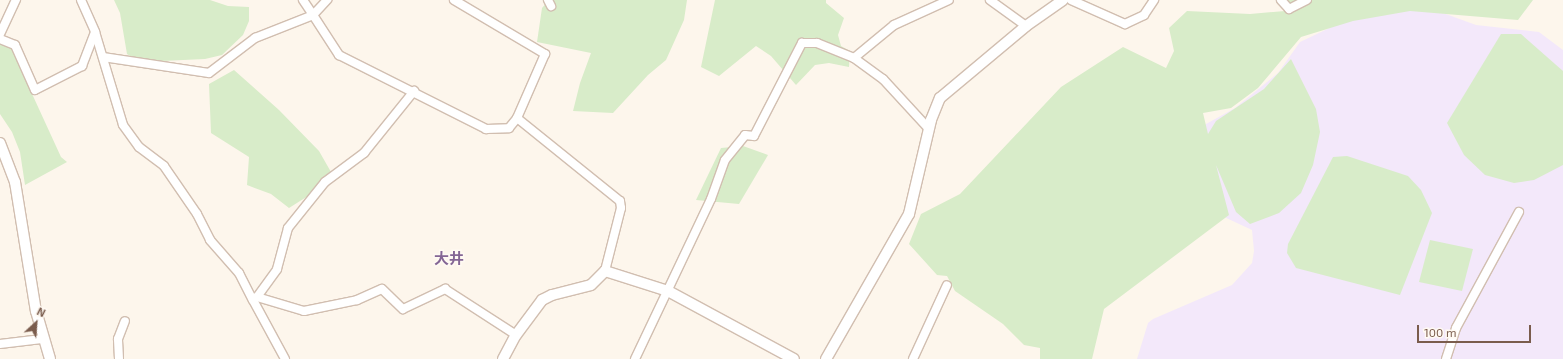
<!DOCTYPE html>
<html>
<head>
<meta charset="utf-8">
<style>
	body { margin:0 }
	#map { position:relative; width:1563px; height:359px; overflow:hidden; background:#fdf6ec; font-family:"Exo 2","Noto Sans JP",sans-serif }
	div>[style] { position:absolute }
	.education>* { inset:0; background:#f3e8fa }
	.green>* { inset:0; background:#d8ecc9 }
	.roads { filter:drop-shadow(1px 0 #d1beb0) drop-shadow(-1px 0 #d1beb0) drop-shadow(0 1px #d1beb0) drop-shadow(0 -1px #d1beb0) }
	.minor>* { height:8px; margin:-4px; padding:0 4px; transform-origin:4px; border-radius:4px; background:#fff }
	.tertiary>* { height:10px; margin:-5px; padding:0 5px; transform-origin:5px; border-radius:5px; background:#fff }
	span { translate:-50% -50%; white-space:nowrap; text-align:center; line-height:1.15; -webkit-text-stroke:3px #fffaf3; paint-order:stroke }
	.neighbourhood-label { font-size:15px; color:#846695; font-weight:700 }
	.north { position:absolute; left:16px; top:303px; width:40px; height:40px; -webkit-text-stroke:3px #fffaf3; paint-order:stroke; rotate:26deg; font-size:11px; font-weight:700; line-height:16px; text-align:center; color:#7a5c4d }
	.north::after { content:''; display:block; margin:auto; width:14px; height:18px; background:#7a5c4d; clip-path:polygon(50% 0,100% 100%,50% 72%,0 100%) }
	.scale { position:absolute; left:1417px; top:325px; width:114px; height:18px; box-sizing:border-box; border:2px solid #7a5c4d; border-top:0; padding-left:5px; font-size:12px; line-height:14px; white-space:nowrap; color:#7a5c4d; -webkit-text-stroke:3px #fffaf3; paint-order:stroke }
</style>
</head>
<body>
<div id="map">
	<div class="education">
		<i style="clip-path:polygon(1421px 5px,1476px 25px,1539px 32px,1563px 50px,1563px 359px,1137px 359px,1148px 323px,1153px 319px,1232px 285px,1252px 263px,1254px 251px,1252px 230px,1222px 216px,1197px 129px,1235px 108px,1278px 73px,1300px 42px,1361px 13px)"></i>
	</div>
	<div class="green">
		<i style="clip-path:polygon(114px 0,210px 0,228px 6px,249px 7px,249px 21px,243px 35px,222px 55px,205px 59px,140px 62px,127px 54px,120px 13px)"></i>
		<i style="clip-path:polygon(549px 0,687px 0,684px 20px,666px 60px,648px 75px,613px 113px,573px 111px,580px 83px,591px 53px,537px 42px,542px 8px)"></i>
		<i style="clip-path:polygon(715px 0,826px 0,826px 3px,844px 18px,838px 35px,841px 46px,850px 51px,849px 67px,829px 63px,815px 65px,796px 85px,771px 56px,756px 46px,719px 76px,701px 67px)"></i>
		<i style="clip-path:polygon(1284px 0,1533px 0,1518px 20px,1410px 11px,1353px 21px,1301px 37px,1258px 88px,1231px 108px,1203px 113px,1208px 134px,1216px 121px,1264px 89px,1291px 59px,1316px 109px,1320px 132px,1313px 165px,1301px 193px,1279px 213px,1250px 224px,1236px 212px,1216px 165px,1229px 215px,1104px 309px,1092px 359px,1040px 359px,1040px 348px,1024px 345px,1003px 324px,955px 291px,947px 276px,937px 275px,909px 244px,921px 214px,960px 194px,1061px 87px,1123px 47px,1166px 68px,1174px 51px,1169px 28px,1187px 11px,1250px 14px,1285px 11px)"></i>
		<i style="clip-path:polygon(1501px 34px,1521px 34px,1563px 71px,1563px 165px,1534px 180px,1514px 183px,1485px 175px,1464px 155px,1447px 123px)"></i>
		<i style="clip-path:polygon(0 44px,11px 48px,61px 157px,67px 162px,25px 185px,20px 152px,12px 132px,0 114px)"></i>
		<i style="clip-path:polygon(234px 70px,279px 110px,319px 151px,331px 172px,308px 196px,289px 208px,271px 194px,247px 185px,249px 157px,211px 133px,209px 84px)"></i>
		<i style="clip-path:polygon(743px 146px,768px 155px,739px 204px,696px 200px,721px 148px)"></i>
		<i style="clip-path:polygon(1347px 156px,1408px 176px,1421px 190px,1432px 213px,1400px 295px,1296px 268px,1287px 253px,1288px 244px,1333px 157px)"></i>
		<i style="clip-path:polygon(1430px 240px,1473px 249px,1462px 291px,1419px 282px)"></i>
	</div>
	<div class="roads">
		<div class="minor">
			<i style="left:81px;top:0;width:35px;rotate:66deg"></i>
			<i style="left:95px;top:32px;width:97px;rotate:73.2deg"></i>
			<i style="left:123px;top:125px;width:27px;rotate:54deg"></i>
			<i style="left:139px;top:147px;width:31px;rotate:37deg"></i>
			<i style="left:164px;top:166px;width:58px;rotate:55.5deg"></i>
			<i style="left:197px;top:214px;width:29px;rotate:63deg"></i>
			<i style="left:210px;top:240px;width:44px;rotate:48.7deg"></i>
			<i style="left:239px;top:273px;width:30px;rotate:63deg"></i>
			<i style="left:253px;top:300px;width:5px;rotate:-37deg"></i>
			<i style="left:257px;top:297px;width:49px;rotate:16.6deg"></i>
			<i style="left:304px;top:311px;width:54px;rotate:-11.7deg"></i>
			<i style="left:357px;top:300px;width:27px;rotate:-24deg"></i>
			<i style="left:382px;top:289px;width:29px;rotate:44deg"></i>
			<i style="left:403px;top:309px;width:47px;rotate:-25.5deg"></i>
			<i style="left:445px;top:289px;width:85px;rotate:32.9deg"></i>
			<i style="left:303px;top:0;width:18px;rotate:56deg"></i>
			<i style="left:313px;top:15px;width:21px;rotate:-47deg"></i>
			<i style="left:454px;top:0;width:106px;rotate:30.7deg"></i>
			<i style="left:545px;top:54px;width:70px;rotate:113.6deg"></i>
			<i style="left:517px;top:118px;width:132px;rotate:38.9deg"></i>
			<i style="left:620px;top:201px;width:7px;rotate:82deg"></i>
			<i style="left:621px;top:208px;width:65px;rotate:104.3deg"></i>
			<i style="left:548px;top:0;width:7px;rotate:63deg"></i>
			<i style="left:990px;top:0;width:44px;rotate:35.8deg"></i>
			<i style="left:1071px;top:0;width:59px;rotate:24deg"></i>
			<i style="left:1125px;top:24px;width:21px;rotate:-25deg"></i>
			<i style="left:1144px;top:15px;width:18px;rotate:-56deg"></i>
			<i style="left:1281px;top:0;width:12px;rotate:48deg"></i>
			<i style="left:1289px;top:9px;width:20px;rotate:-27deg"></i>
			<i style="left:0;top:34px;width:38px;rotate:-65deg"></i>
			<i style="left:0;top:39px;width:16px;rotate:22deg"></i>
			<i style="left:15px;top:45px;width:49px;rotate:66deg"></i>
			<i style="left:35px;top:90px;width:53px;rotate:-27.1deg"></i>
			<i style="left:82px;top:66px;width:36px;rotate:-69deg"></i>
			<i style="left:103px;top:57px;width:107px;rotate:8.6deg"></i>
			<i style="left:209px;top:73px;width:58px;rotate:-37.3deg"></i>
			<i style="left:255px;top:38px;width:62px;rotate:-21.6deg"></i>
			<i style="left:313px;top:15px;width:48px;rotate:57deg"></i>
			<i style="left:339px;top:55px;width:165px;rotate:26.7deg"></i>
			<i style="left:486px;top:129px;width:23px;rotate:-2deg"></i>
			<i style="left:509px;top:128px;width:13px;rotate:-51deg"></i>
			<i style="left:854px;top:58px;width:36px;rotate:36deg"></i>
			<i style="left:883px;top:79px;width:68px;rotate:47.4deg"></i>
			<i style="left:257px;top:297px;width:34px;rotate:-54deg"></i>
			<i style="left:277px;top:269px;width:42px;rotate:-75deg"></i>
			<i style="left:288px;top:228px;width:59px;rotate:-51.2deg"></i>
			<i style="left:325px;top:182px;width:49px;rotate:-36.6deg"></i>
			<i style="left:364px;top:153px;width:80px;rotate:-51.1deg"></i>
			<i style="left:253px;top:300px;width:67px;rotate:61.5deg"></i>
			<i style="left:0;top:344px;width:42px;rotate:-6.8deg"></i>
			<i style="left:119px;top:359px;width:20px;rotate:-93deg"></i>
			<i style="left:118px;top:339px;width:19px;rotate:-69deg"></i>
			<i style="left:635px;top:359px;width:177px;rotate:-64.6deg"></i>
			<i style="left:711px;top:199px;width:41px;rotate:-70.3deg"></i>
			<i style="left:725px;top:160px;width:32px;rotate:-51deg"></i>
			<i style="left:745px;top:135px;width:9px;rotate:6deg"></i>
			<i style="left:754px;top:136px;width:105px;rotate:-62.7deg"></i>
			<i style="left:802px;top:43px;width:15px"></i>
			<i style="left:817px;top:43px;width:40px;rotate:22deg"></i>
			<i style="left:854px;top:58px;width:52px;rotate:-39.5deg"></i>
			<i style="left:894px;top:25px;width:60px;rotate:-24.4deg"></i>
			<i style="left:913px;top:359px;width:81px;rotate:-65.3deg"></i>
			<i style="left:1446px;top:359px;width:33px;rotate:-72deg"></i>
			<i style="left:1456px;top:328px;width:132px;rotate:-61.5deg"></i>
		</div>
		<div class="tertiary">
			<i style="left:0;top:143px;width:42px;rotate:69deg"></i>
			<i style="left:15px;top:182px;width:131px;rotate:80.8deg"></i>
			<i style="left:36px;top:311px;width:50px;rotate:73.7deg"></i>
			<i style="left:503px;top:359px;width:27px;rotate:-62deg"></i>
			<i style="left:516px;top:335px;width:44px;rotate:-53.4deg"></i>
			<i style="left:542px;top:300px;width:11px;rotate:-27deg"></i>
			<i style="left:552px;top:295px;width:40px;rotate:-14.4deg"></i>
			<i style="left:591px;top:285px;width:20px;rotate:-45deg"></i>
			<i style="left:605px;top:271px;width:66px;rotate:17.6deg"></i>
			<i style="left:668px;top:291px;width:143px;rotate:28.4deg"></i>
			<i style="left:826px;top:359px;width:167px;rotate:-60.2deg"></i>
			<i style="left:909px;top:214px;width:97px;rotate:-76.8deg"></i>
			<i style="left:931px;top:120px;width:24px;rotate:-68deg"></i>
			<i style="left:940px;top:98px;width:112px;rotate:-39.9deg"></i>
			<i style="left:1026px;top:26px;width:45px;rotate:-35.1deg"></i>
		</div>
	</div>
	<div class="neighbourhood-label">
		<span style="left:449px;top:259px">大井</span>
	</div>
	<div class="north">N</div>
	<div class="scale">100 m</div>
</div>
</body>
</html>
